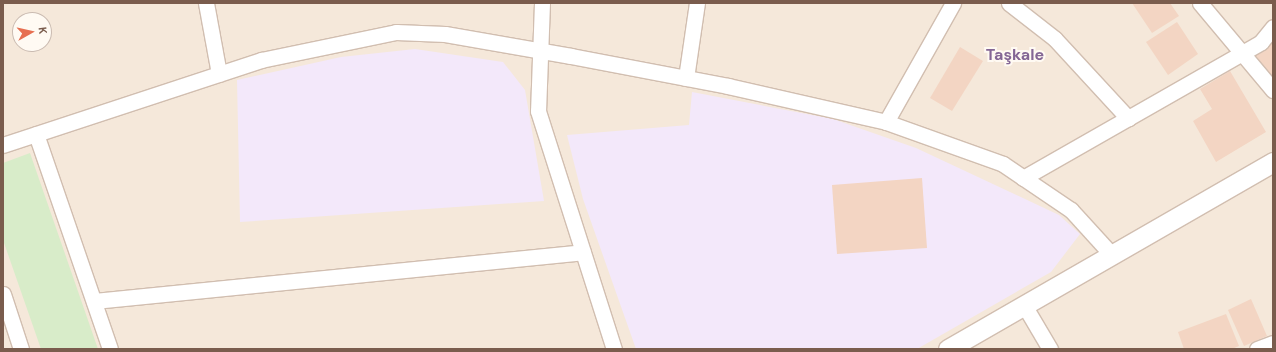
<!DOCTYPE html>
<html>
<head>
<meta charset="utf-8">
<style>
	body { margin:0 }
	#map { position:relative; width:1276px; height:352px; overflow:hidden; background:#fdf6ec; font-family:"DM Sans",sans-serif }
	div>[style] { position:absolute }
	.residential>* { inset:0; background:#f5e8da }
	.education>* { inset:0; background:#f3e8fa }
	.green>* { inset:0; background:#d8ecc9 }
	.building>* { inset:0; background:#f3d5c3 }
	.roads { filter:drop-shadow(1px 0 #d1beb0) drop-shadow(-1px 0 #d1beb0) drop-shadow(0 1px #d1beb0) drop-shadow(0 -1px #d1beb0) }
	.minor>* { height:15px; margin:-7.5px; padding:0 7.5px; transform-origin:7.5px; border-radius:7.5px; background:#fff }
	.tertiary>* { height:19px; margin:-9.5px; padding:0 9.5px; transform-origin:9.5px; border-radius:9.5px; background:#fff }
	span { translate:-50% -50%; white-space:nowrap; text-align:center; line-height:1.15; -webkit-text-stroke:4px #fffaf3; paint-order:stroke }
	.district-label { font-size:16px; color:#846695; font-weight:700 }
	.frame { position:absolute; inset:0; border:4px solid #7a5c4d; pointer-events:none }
	.north { position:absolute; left:12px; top:12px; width:40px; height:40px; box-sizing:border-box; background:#fffaf3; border:1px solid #cabbb1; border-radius:50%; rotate:82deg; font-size:11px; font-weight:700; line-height:16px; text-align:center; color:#7a5c4d }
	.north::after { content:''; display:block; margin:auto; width:14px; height:18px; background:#e76f51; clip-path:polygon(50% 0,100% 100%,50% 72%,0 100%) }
</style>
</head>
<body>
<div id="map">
	<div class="residential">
		<i style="clip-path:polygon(evenodd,3px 3px,1273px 3px,1273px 349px,3px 349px,3px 3px,20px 20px,44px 20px,44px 44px,20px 44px,20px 20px)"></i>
	</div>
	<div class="education">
		<i style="clip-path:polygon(415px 49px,503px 62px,525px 90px,544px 201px,240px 222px,237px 80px,341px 57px)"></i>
		<i style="clip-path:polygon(692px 92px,833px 119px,916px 148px,1059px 215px,1080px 234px,1051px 272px,917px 349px,636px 349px,583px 199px,567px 135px,689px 125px)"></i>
	</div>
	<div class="green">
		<i style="clip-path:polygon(30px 153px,98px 349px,41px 349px,3px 240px,3px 163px)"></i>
	</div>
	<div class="building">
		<i style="clip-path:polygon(1132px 3px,1170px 3px,1179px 16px,1152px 33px)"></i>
		<i style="clip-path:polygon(1177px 22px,1198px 54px,1168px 75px,1146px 42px)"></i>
		<i style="clip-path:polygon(1273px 37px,1273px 79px,1252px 54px)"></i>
		<i style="clip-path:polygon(960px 47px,983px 61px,952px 111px,930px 98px)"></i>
		<i style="clip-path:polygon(1230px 71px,1266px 132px,1216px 162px,1193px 121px,1212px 109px,1200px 89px)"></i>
		<i style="clip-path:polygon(922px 178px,927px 248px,837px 254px,832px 185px)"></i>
		<i style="clip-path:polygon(1251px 299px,1267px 336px,1244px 346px,1228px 310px)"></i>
		<i style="clip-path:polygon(1226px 314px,1239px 346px,1232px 349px,1184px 349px,1178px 332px)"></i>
	</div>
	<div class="roads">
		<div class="minor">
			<i style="left:206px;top:3px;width:72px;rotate:79.6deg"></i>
			<i style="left:542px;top:3px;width:108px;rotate:92.1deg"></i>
			<i style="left:538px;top:111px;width:250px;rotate:72.3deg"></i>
			<i style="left:1009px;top:3px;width:58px;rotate:38deg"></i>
			<i style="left:1055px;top:39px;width:108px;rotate:47.3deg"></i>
			<i style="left:1200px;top:3px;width:114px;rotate:50deg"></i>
			<i style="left:686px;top:78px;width:76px;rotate:-81.7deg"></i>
			<i style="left:886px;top:122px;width:137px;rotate:-60.6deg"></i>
			<i style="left:36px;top:134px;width:227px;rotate:71deg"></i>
			<i style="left:3px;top:145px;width:272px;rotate:-18.2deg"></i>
			<i style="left:261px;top:60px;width:138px;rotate:-11.7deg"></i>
			<i style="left:396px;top:32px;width:49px;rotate:2.3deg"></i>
			<i style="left:445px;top:34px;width:128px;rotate:9.9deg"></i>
			<i style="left:571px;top:56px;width:160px;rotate:10.8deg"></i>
			<i style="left:728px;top:86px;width:162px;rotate:12.8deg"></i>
			<i style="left:886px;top:122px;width:124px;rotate:19.7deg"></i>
			<i style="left:1003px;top:164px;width:82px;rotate:34.1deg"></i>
			<i style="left:1071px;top:210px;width:61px;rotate:47.7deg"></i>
			<i style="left:1023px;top:178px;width:274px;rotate:-29.7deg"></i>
			<i style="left:1261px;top:42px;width:19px;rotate:-51deg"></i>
			<i style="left:3px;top:294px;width:58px;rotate:71.9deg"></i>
			<i style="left:94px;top:301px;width:491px;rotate:-5.7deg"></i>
			<i style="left:1024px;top:305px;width:51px;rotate:59.4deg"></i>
			<i style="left:1257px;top:349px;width:17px;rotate:-21deg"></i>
		</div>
		<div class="tertiary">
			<i style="left:948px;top:349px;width:375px;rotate:-29.9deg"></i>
		</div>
	</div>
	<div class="district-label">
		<span style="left:1015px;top:55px">Taşkale</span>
	</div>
	<div class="frame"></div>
	<div class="north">K</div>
</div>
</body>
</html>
